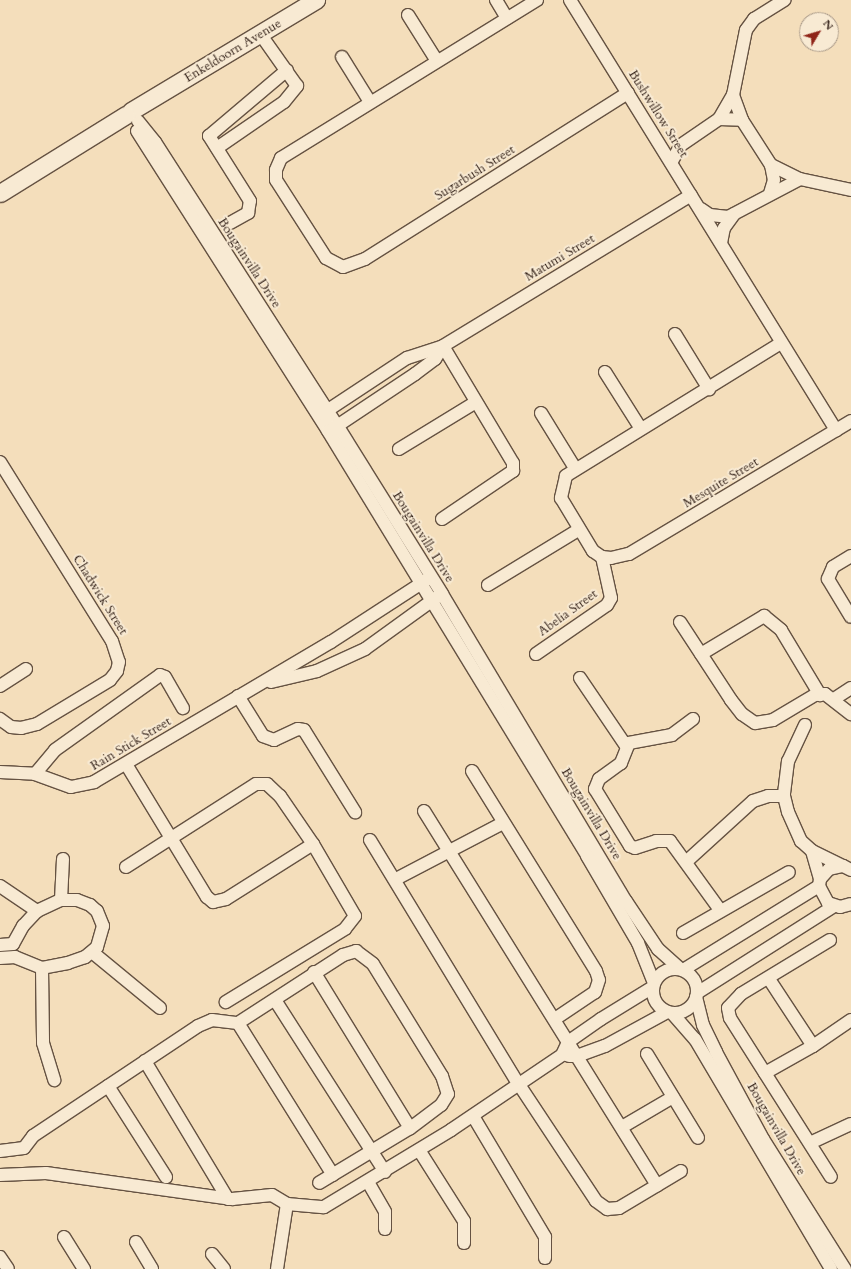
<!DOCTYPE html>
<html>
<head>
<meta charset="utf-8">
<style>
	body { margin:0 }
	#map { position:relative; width:851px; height:1269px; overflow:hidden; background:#f4debb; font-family:Cardo,serif }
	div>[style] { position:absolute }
	.roads { filter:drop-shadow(1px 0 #655242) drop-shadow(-1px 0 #655242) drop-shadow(0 1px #655242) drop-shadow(0 -1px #655242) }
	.street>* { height:12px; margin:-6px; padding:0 6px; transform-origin:6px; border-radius:6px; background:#f8ead3 }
	.street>.ring { margin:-6px; padding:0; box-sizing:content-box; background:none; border:12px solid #f8ead3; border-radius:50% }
	.secondary>* { height:17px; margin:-8.5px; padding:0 8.5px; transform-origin:8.5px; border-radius:8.5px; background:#f8ead3 }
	span { translate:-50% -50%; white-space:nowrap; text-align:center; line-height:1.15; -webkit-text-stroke:4px #f8ead3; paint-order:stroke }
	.street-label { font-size:13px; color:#35231a }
	.north { position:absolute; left:799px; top:12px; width:40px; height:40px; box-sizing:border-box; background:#f8ead3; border:1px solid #aa9a89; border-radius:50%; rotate:52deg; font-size:11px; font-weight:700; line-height:16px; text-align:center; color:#35231a }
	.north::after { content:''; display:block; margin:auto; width:14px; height:18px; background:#8f2418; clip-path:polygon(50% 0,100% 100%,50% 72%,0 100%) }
</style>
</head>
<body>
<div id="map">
	<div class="roads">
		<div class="street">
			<i style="left:496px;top:0;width:21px;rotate:59deg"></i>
			<i style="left:537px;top:0;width:301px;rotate:148.3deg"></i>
			<i style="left:281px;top:158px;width:13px;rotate:113deg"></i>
			<i style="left:276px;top:170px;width:10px;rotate:90deg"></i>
			<i style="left:276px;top:180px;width:93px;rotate:57.3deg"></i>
			<i style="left:326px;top:258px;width:19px;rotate:28deg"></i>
			<i style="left:343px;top:267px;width:23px;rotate:-20deg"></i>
			<i style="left:365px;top:259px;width:311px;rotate:-32.3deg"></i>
			<i style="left:570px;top:0;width:506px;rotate:58.26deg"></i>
			<i style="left:408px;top:15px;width:54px;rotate:57.8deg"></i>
			<i style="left:342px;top:57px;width:53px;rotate:58.1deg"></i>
			<i style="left:733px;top:95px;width:27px;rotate:70deg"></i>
			<i style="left:742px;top:120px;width:54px;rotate:57.2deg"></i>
			<i style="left:771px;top:165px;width:15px;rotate:79deg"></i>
			<i style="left:774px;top:180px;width:14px;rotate:107deg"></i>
			<i style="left:719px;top:119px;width:28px;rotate:-60deg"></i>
			<i style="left:733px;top:95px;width:66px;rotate:-78.7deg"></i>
			<i style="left:746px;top:30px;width:14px;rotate:-54deg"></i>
			<i style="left:754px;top:19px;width:36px;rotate:-32deg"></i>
			<i style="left:138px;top:121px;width:27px;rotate:51deg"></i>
			<i style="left:155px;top:142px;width:336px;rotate:57.3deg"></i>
			<i style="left:337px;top:425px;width:199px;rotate:58.1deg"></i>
			<i style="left:442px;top:594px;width:358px;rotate:59.1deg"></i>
			<i style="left:626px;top:901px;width:58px;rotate:56.3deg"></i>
			<i style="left:658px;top:949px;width:30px;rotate:42deg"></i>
			<i style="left:137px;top:131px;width:356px;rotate:57.5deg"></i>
			<i style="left:328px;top:431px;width:498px;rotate:58.6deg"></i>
			<i style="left:587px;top:856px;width:101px;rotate:59.6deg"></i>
			<i style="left:638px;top:943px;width:43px;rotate:68.2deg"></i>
			<i style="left:217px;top:148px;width:81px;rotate:-34.5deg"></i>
			<i style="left:284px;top:102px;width:21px;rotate:-51deg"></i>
			<i style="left:297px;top:86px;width:62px;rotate:-125.2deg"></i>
			<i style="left:672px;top:161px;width:18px;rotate:-61deg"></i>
			<i style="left:681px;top:145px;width:46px;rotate:-34.4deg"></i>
			<i style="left:719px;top:119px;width:23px;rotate:2deg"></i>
			<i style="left:771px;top:165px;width:32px;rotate:26deg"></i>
			<i style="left:800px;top:179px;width:52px;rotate:12.2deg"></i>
			<i style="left:701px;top:209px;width:11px;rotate:34deg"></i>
			<i style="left:710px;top:215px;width:18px;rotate:6deg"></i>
			<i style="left:728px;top:217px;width:81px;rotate:-27.8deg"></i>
			<i style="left:230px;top:223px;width:21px;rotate:-29deg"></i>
			<i style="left:248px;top:213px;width:12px;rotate:-81deg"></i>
			<i style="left:250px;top:201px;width:77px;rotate:-122.2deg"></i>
			<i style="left:209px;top:136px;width:102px;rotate:-40.2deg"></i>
			<i style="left:721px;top:243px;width:15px;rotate:-79deg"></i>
			<i style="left:724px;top:228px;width:17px;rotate:-54deg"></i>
			<i style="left:675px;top:334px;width:65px;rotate:58.3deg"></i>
			<i style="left:781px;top:343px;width:253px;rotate:148.3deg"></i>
			<i style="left:566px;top:476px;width:23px;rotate:103deg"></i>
			<i style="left:561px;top:498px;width:62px;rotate:58.9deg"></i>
			<i style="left:593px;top:551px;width:11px;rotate:34deg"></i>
			<i style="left:602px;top:557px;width:9px;rotate:6deg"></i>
			<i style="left:611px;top:558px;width:18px;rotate:-13deg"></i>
			<i style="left:629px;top:554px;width:259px;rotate:-30.9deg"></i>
			<i style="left:605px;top:372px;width:67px;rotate:57.7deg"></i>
			<i style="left:541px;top:413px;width:65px;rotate:58.3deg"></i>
			<i style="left:322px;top:414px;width:102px;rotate:-33.4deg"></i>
			<i style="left:407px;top:358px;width:38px;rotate:-18deg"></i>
			<i style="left:443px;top:346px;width:290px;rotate:-31.3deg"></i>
			<i style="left:331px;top:430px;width:101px;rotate:-33.7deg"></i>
			<i style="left:415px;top:374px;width:25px;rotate:-37deg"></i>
			<i style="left:435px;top:359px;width:15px;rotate:-58deg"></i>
			<i style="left:399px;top:449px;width:90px;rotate:-31.4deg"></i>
			<i style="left:0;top:462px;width:211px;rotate:58deg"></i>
			<i style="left:112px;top:641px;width:22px;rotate:72deg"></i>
			<i style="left:119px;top:662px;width:9px;rotate:103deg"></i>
			<i style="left:117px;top:671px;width:11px;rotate:128deg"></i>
			<i style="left:110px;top:680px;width:85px;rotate:148.9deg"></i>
			<i style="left:37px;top:724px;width:16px;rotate:166deg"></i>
			<i style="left:21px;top:728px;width:10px;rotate:-174deg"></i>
			<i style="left:11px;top:727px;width:14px;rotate:-144deg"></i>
			<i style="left:442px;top:519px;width:86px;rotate:-34.1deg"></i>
			<i style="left:513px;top:471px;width:8px;rotate:-90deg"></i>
			<i style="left:513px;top:463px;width:136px;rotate:-120.9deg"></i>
			<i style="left:851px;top:556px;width:21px;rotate:149deg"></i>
			<i style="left:833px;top:567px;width:13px;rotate:113deg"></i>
			<i style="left:828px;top:579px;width:44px;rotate:58.8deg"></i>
			<i style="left:488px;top:585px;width:105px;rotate:-31.4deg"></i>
			<i style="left:680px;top:622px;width:93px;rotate:56.8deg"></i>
			<i style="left:731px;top:700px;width:18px;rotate:52deg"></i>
			<i style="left:742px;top:714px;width:16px;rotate:35deg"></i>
			<i style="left:755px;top:723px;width:18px;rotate:-9deg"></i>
			<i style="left:773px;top:720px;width:49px;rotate:-30.8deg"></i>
			<i style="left:815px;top:695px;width:10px;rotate:-6deg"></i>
			<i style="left:825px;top:694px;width:33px;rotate:38deg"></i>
			<i style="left:536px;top:654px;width:86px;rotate:-34.6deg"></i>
			<i style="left:607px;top:605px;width:8px;rotate:-60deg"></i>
			<i style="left:611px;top:598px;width:42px;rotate:-102.4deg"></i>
			<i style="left:701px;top:654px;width:74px;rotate:-31.1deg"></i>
			<i style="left:764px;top:616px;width:22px;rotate:39deg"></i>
			<i style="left:781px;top:630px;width:76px;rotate:59deg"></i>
			<i style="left:580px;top:678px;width:82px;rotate:55.9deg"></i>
			<i style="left:271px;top:682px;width:47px;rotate:-13.4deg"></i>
			<i style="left:317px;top:671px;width:53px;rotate:-24.6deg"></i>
			<i style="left:365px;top:649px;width:89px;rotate:-35.8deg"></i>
			<i style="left:0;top:686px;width:31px;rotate:-33deg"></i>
			<i style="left:238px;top:696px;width:47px;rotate:58deg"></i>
			<i style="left:263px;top:736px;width:12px;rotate:20deg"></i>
			<i style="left:274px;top:740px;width:26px;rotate:-25deg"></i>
			<i style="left:298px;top:729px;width:6px;rotate:9deg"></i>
			<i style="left:304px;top:730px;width:97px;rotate:58.1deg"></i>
			<i style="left:834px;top:699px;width:20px;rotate:-33deg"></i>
			<i style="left:693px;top:719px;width:26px;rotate:143deg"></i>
			<i style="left:672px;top:735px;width:44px;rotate:169.5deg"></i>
			<i style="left:629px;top:743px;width:22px;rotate:112deg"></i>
			<i style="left:621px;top:763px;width:27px;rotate:144deg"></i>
			<i style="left:599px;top:779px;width:11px;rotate:112deg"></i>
			<i style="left:595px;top:789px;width:67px;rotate:58.4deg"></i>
			<i style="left:630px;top:846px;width:5px;rotate:22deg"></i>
			<i style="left:635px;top:848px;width:22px;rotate:-18deg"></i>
			<i style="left:656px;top:841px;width:14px"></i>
			<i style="left:670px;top:841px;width:85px;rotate:54.1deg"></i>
			<i style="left:805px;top:725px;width:40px;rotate:115deg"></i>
			<i style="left:788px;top:761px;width:35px;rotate:97deg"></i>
			<i style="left:784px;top:796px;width:16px;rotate:76deg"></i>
			<i style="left:788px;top:812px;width:32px;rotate:66deg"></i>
			<i style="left:801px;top:841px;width:15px;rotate:42deg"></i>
			<i style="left:812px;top:851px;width:34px;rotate:26deg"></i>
			<i style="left:126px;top:764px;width:156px;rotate:58.7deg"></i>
			<i style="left:207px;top:897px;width:8px;rotate:40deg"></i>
			<i style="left:213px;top:902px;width:13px;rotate:-13deg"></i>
			<i style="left:226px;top:899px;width:103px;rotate:-32.3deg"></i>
			<i style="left:472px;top:771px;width:235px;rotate:58.2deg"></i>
			<i style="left:596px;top:971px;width:9px;rotate:72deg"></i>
			<i style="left:599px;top:980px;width:13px;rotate:108deg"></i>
			<i style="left:595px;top:992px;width:48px;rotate:146deg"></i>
			<i style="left:0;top:772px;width:35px;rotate:3deg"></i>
			<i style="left:35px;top:774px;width:38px;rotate:20deg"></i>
			<i style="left:71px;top:787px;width:24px;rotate:-12deg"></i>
			<i style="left:94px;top:782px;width:275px;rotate:-30.6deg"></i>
			<i style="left:331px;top:642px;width:116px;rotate:-33deg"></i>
			<i style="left:35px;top:774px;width:31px;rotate:-50deg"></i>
			<i style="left:55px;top:750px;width:129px;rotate:-35.5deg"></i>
			<i style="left:160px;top:675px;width:5px;rotate:22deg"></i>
			<i style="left:165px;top:677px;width:36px;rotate:60deg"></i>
			<i style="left:424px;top:811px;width:441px;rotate:58.1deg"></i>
			<i style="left:370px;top:840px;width:285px;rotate:58.7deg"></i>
			<i style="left:518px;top:1083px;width:141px;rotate:56.5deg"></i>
			<i style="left:596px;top:1201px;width:14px;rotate:36deg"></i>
			<i style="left:607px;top:1209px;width:12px;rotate:-5deg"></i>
			<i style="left:619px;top:1208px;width:72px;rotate:-30.8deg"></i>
			<i style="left:812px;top:851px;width:29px;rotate:74deg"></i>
			<i style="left:687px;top:861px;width:89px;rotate:-42.3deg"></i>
			<i style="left:753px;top:801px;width:16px;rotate:-18deg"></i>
			<i style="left:768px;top:796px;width:16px"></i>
			<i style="left:126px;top:867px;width:154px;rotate:-32.6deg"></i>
			<i style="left:256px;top:784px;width:11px"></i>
			<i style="left:267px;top:784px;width:18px;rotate:43deg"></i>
			<i style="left:280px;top:796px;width:58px;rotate:55.5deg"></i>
			<i style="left:313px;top:844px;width:83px;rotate:59.7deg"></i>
			<i style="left:355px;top:916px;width:16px;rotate:128deg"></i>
			<i style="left:345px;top:929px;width:140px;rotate:148.5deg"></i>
			<i style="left:851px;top:870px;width:9px;rotate:-153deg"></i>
			<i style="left:843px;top:866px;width:14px;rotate:168deg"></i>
			<i style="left:829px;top:869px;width:13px;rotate:132deg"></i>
			<i style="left:820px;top:879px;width:7px;rotate:98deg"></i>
			<i style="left:819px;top:886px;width:19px;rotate:62deg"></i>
			<i style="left:828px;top:903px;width:13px;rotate:18deg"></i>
			<i style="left:840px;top:907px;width:11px;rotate:-15deg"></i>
			<i style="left:396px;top:879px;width:121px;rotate:-27.6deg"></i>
			<i style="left:0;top:886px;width:45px;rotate:34deg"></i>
			<i style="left:61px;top:900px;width:41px;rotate:-87.2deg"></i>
			<i style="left:683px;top:933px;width:122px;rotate:-29.9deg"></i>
			<i style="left:830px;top:940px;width:104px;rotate:148.8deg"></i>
			<i style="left:741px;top:994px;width:19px;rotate:133deg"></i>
			<i style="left:728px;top:1008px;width:10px;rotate:79deg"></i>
			<i style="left:730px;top:1018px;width:188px;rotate:57.6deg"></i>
			<i style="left:0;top:945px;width:13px;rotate:-4deg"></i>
			<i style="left:13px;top:944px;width:21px;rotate:-61deg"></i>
			<i style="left:23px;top:926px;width:21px;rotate:-47deg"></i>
			<i style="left:37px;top:911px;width:26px;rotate:-25deg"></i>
			<i style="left:61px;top:900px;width:16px"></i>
			<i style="left:77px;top:900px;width:14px;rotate:21deg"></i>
			<i style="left:90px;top:905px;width:9px;rotate:41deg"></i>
			<i style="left:97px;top:911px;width:16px;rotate:68deg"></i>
			<i style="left:103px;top:926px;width:22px;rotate:106deg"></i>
			<i style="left:97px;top:947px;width:16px;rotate:140deg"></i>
			<i style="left:85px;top:957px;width:18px;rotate:161deg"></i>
			<i style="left:68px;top:963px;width:26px;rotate:169deg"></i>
			<i style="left:42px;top:968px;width:29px;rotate:-158deg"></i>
			<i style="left:15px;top:957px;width:15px;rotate:176deg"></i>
			<i style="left:92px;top:952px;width:88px;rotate:39.5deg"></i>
			<i style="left:42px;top:968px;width:75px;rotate:89.2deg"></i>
			<i style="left:43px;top:1043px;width:39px;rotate:73deg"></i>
			<i class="ring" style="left:653px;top:969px;width:32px;height:32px"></i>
			<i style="left:683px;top:970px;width:160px;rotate:-31.7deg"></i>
			<i style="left:314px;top:972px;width:183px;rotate:58.4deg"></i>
			<i style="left:769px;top:979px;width:80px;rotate:56.7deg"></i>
			<i style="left:697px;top:993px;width:162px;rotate:-32.4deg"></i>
			<i style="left:696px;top:997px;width:29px;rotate:76deg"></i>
			<i style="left:703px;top:1025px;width:30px;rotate:64deg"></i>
			<i style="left:716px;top:1052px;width:99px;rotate:61.6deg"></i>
			<i style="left:763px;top:1139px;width:154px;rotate:57.8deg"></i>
			<i style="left:275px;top:1000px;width:204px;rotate:57.4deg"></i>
			<i style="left:672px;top:1013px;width:35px;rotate:49deg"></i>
			<i style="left:695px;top:1039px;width:267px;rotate:59.4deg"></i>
			<i style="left:238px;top:1023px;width:179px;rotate:58deg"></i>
			<i style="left:647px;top:1054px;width:98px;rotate:58.7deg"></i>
			<i style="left:569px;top:1056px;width:8px"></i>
			<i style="left:577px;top:1056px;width:30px;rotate:-20deg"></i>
			<i style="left:605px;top:1046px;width:71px;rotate:-28.7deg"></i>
			<i style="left:145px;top:1061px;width:161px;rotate:59deg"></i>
			<i style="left:765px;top:1073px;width:55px;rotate:-29.4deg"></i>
			<i style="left:813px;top:1046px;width:46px;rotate:-34.4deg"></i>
			<i style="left:108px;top:1086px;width:108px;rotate:57.5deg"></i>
			<i style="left:473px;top:1116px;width:141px;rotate:59.2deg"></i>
			<i style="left:545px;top:1237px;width:21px;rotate:90deg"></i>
			<i style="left:622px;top:1127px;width:59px;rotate:-30.5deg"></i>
			<i style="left:810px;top:1143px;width:45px;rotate:-24.9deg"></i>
			<i style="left:419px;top:1150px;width:84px;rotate:57.6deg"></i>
			<i style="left:464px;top:1221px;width:22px;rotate:90deg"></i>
			<i style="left:0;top:1151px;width:24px;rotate:-7deg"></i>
			<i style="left:24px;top:1148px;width:15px;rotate:-53deg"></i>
			<i style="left:33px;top:1136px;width:198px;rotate:-33.7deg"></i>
			<i style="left:198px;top:1026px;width:15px;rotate:-23deg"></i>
			<i style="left:212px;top:1020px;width:26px;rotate:7deg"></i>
			<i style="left:238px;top:1023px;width:125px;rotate:-32.9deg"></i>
			<i style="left:343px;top:955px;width:14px;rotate:-17deg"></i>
			<i style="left:356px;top:951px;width:21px;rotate:37deg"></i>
			<i style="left:373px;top:964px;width:132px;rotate:58.4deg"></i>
			<i style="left:442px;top:1076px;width:19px;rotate:72deg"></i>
			<i style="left:448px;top:1094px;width:13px;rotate:122deg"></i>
			<i style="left:441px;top:1105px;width:39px;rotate:143deg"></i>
			<i style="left:410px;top:1128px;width:106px;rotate:148.9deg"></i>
			<i style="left:0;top:1175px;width:46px;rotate:-2.5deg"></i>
			<i style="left:46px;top:1173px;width:188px;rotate:8deg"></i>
			<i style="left:232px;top:1199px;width:40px;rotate:-5.7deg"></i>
			<i style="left:272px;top:1195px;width:17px;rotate:31deg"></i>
			<i style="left:287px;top:1204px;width:37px;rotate:5deg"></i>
			<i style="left:324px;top:1207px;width:149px;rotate:-31.2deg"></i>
			<i style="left:451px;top:1130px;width:134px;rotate:-34deg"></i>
			<i style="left:562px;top:1055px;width:14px;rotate:-65deg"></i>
			<i style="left:568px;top:1042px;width:40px;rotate:-34.9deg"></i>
			<i style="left:601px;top:1019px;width:61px;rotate:-31.6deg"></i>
			<i style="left:368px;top:1182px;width:34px;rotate:60deg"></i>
			<i style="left:385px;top:1212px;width:17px;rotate:90deg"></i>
			<i style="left:64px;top:1237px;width:38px;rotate:58deg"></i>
			<i style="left:136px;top:1242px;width:31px;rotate:59deg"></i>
			<i style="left:212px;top:1254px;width:19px;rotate:51deg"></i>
			<i style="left:0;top:1257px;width:14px;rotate:56deg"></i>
			<i style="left:277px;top:1269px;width:66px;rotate:-81.3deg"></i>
		</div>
		<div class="secondary">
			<i style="left:131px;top:111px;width:216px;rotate:-31deg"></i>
			<i style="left:0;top:193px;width:148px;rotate:-31.8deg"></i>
		</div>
	</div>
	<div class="street-label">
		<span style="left:233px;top:51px;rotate:-31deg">Enkeldoorn Avenue</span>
		<span style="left:658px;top:114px;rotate:58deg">Bushwillow Street</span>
		<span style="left:475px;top:173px;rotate:-32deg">Sugarbush Street</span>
		<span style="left:560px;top:258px;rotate:-31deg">Matumi Street</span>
		<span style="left:249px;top:263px;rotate:57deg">Bougainvilla Drive</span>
		<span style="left:721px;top:483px;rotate:-31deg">Mesquite Street</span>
		<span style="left:423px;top:537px;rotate:58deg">Bougainvilla Drive</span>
		<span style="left:100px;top:595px;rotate:58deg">Chadwick Street</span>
		<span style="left:568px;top:613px;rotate:-36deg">Abelia Street</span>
		<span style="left:131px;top:744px;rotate:-31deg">Rain Stick Street</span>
		<span style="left:591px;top:814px;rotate:59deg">Bougainvilla Drive</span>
		<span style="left:776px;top:1129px;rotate:60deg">Bougainvilla Drive</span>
	</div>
	<div class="north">N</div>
</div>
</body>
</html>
